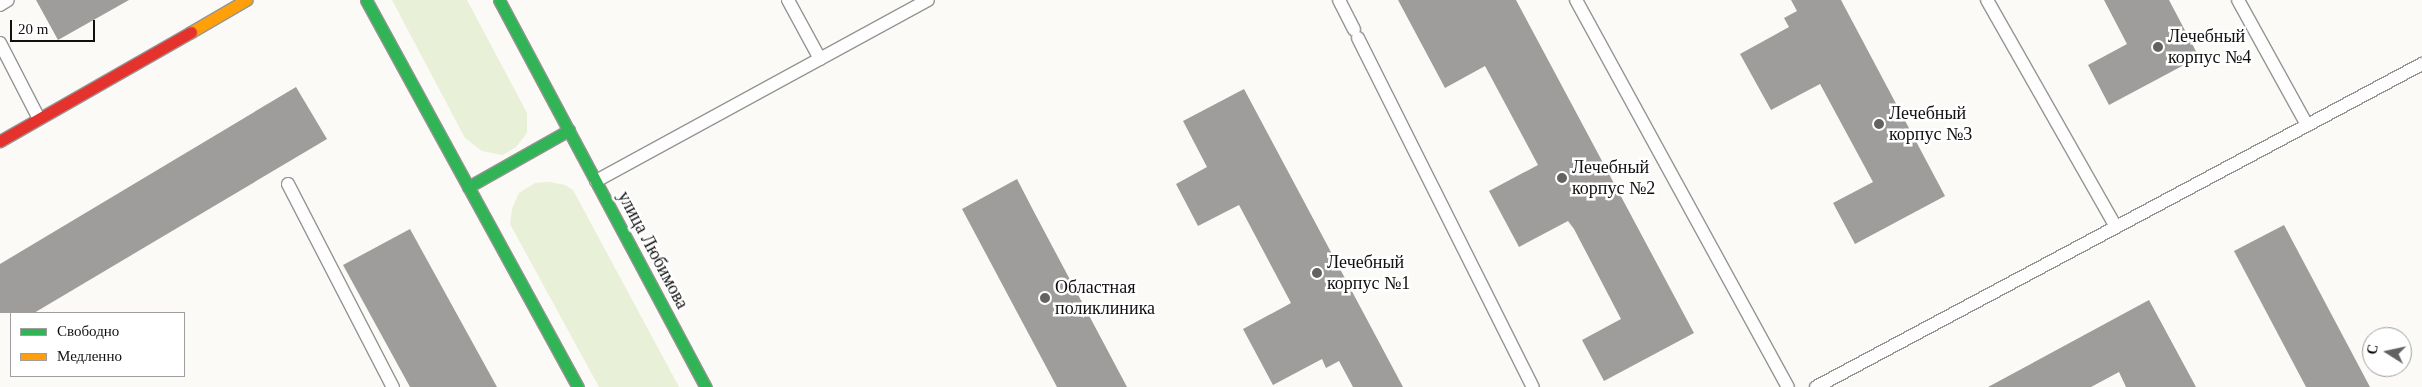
<!DOCTYPE html>
<html>
<head>
<meta charset="utf-8">
<style>
	body { margin:0 }
	#map { position:relative; width:2422px; height:387px; overflow:hidden; background:#fbfaf6; font-family:"Times New Roman",serif }
	div>[style] { position:absolute }
	.green>* { inset:0; background:#e8f0d7 }
	.building>* { inset:0; background:#9f9d9b }
	.roads { filter:drop-shadow(1px 0 #969594) drop-shadow(-1px 0 #969594) drop-shadow(0 1px #969594) drop-shadow(0 -1px #969594) }
	.lane>* { height:12px; margin:-6px; padding:0 6px; transform-origin:6px; border-radius:6px; background:#fefefe }
	.fast>* { height:11px; margin:-5.5px; padding:0 5.5px; transform-origin:5.5px; border-radius:5.5px; background:#30b455 }
	.slow>* { height:11px; margin:-5.5px; padding:0 5.5px; transform-origin:5.5px; border-radius:5.5px; background:#ff9f0a }
	.jam>* { height:11px; margin:-5.5px; padding:0 5.5px; transform-origin:5.5px; border-radius:5.5px; background:#e5322d }
	.dots>* { width:14px; height:14px; translate:-50% -50%; box-sizing:border-box; border:2px solid #fff; border-radius:50% }
	span { translate:-50% -50%; white-space:nowrap; text-align:center; line-height:1.15; -webkit-text-stroke:5px #fff; paint-order:stroke }
	.poi-label { font-size:18px; color:#101010 }
	.left { translate:0 -50%; text-align:left }
	.street-label { font-size:18px; color:#101010 }
	.legend { position:absolute; left:10px; top:312px; width:175px; height:65px; box-sizing:border-box; background:#fff; border:1px solid #9f9f9f; margin:0; padding:6px 9px; list-style:none; font-size:15px; color:#101010 }
	.legend li { display:flex; align-items:center; gap:10px; height:25px }
	.legend b { width:25px; border:1px solid #9f9f9f }
	.north { position:absolute; left:2362px; top:327px; width:50px; height:50px; box-sizing:border-box; background:#fff; border:1px solid #9f9f9f; border-radius:50%; rotate:280deg; font-size:14px; font-weight:700; line-height:20px; text-align:center; color:#101010 }
	.north::after { content:''; display:block; margin:auto; width:18px; height:22px; background:#626260; clip-path:polygon(50% 0,100% 100%,50% 72%,0 100%) }
	.scale { position:absolute; left:10px; top:20px; width:85px; height:22px; box-sizing:border-box; border:2px solid #101010; border-top:0; padding-left:6px; font-size:15px; line-height:18px; white-space:nowrap; color:#101010; -webkit-text-stroke:4px #fff; paint-order:stroke }
</style>
</head>
<body>
<div id="map">
	<div class="green">
		<i style="clip-path:polygon(392px 0,467px 0,527px 113px,527px 133px,516px 147px,503px 155px,482px 151px,465px 138px)"></i>
		<i style="clip-path:polygon(550px 182px,565px 185px,573px 190px,679px 387px,599px 387px,510px 224px,512px 209px,519px 193px,535px 183px)"></i>
	</div>
	<div class="building">
		<i style="clip-path:polygon(36px 0,129px 0,58px 40px)"></i>
		<i style="clip-path:polygon(1398px 0,1516px 0,1694px 333px,1604px 381px,1582px 340px,1621px 319px,1574px 229px,1568px 221px,1519px 247px,1489px 191px,1538px 165px,1485px 66px,1445px 88px)"></i>
		<i style="clip-path:polygon(1791px 0,1841px 0,1945px 196px,1855px 244px,1833px 203px,1873px 182px,1820px 84px,1771px 110px,1740px 54px,1789px 27px,1784px 18px,1797px 11px)"></i>
		<i style="clip-path:polygon(2104px 0,2169px 0,2199px 57px,2109px 105px,2088px 65px,2127px 44px)"></i>
		<i style="clip-path:polygon(296px 87px,327px 139px,34px 313px,0 313px,0 264px)"></i>
		<i style="clip-path:polygon(1244px 89px,1403px 387px,1353px 387px,1339px 361px,1326px 368px,1322px 359px,1273px 385px,1243px 329px,1291px 303px,1239px 205px,1198px 226px,1176px 184px,1207px 167px,1183px 121px)"></i>
		<i style="clip-path:polygon(1017px 179px,1033px 210px,1127px 387px,1057px 387px,962px 209px)"></i>
		<i style="clip-path:polygon(2284px 225px,2370px 387px,2306px 387px,2234px 251px)"></i>
		<i style="clip-path:polygon(410px 229px,497px 387px,410px 387px,343px 265px)"></i>
		<i style="clip-path:polygon(2149px 300px,2196px 387px,2126px 387px,2119px 372px,2091px 387px,1988px 387px)"></i>
	</div>
	<div class="roads">
		<div class="lane">
			<i style="left:788px;top:0;width:67px;rotate:61.5deg"></i>
			<i style="left:1339px;top:0;width:33px;rotate:63deg"></i>
			<i style="left:1576px;top:0;width:441px;rotate:61.3deg"></i>
			<i style="left:1987px;top:0;width:261px;rotate:60.4deg"></i>
			<i style="left:2238px;top:0;width:143px;rotate:61.1deg"></i>
			<i style="left:0;top:5px;width:9px;rotate:-32deg"></i>
			<i style="left:1358px;top:38px;width:390px;rotate:63.4deg"></i>
			<i style="left:0;top:43px;width:85px;rotate:62.8deg"></i>
			<i style="left:596px;top:181px;width:378px;rotate:-28.6deg"></i>
			<i style="left:288px;top:184px;width:229px;rotate:62.7deg"></i>
			<i style="left:1816px;top:387px;width:687px;rotate:-28.06deg"></i>
		</div>
		<div class="fast">
			<i style="left:366px;top:0;width:441px;rotate:61.3deg"></i>
			<i style="left:499px;top:0;width:439px;rotate:61.9deg"></i>
			<i style="left:468px;top:187px;width:116px;rotate:-29.4deg"></i>
		</div>
		<div class="slow">
			<i style="left:191px;top:32px;width:64px;rotate:-30.2deg"></i>
		</div>
		<div class="jam">
			<i style="left:0;top:141px;width:220px;rotate:-29.7deg"></i>
		</div>
	</div>
	<div class="dots">
		<i style="left:2158px;top:47px;background:#626260"></i>
		<i style="left:1879px;top:124px;background:#626260"></i>
		<i style="left:1562px;top:178px;background:#626260"></i>
		<i style="left:1317px;top:273px;background:#626260"></i>
		<i style="left:1045px;top:298px;background:#626260"></i>
	</div>
	<div class="poi-label">
		<span class="left" style="left:2168px;top:47px">Лечебный<br>корпус №4</span>
		<span class="left" style="left:1889px;top:124px">Лечебный<br>корпус №3</span>
		<span class="left" style="left:1572px;top:178px">Лечебный<br>корпус №2</span>
		<span class="left" style="left:1327px;top:273px">Лечебный<br>корпус №1</span>
		<span class="left" style="left:1055px;top:298px">Областная<br>поликлиника</span>
	</div>
	<div class="street-label">
		<span style="left:653px;top:250px;rotate:62deg">улица Любимова</span>
	</div>
	<ul class="legend">
	<li><b style="height:6px;background:#30b455"></b>Свободно</li>
	<li><b style="height:6px;background:#ff9f0a"></b>Медленно</li>
	</ul>
	<div class="north">С</div>
	<div class="scale">20 m</div>
</div>
</body>
</html>
